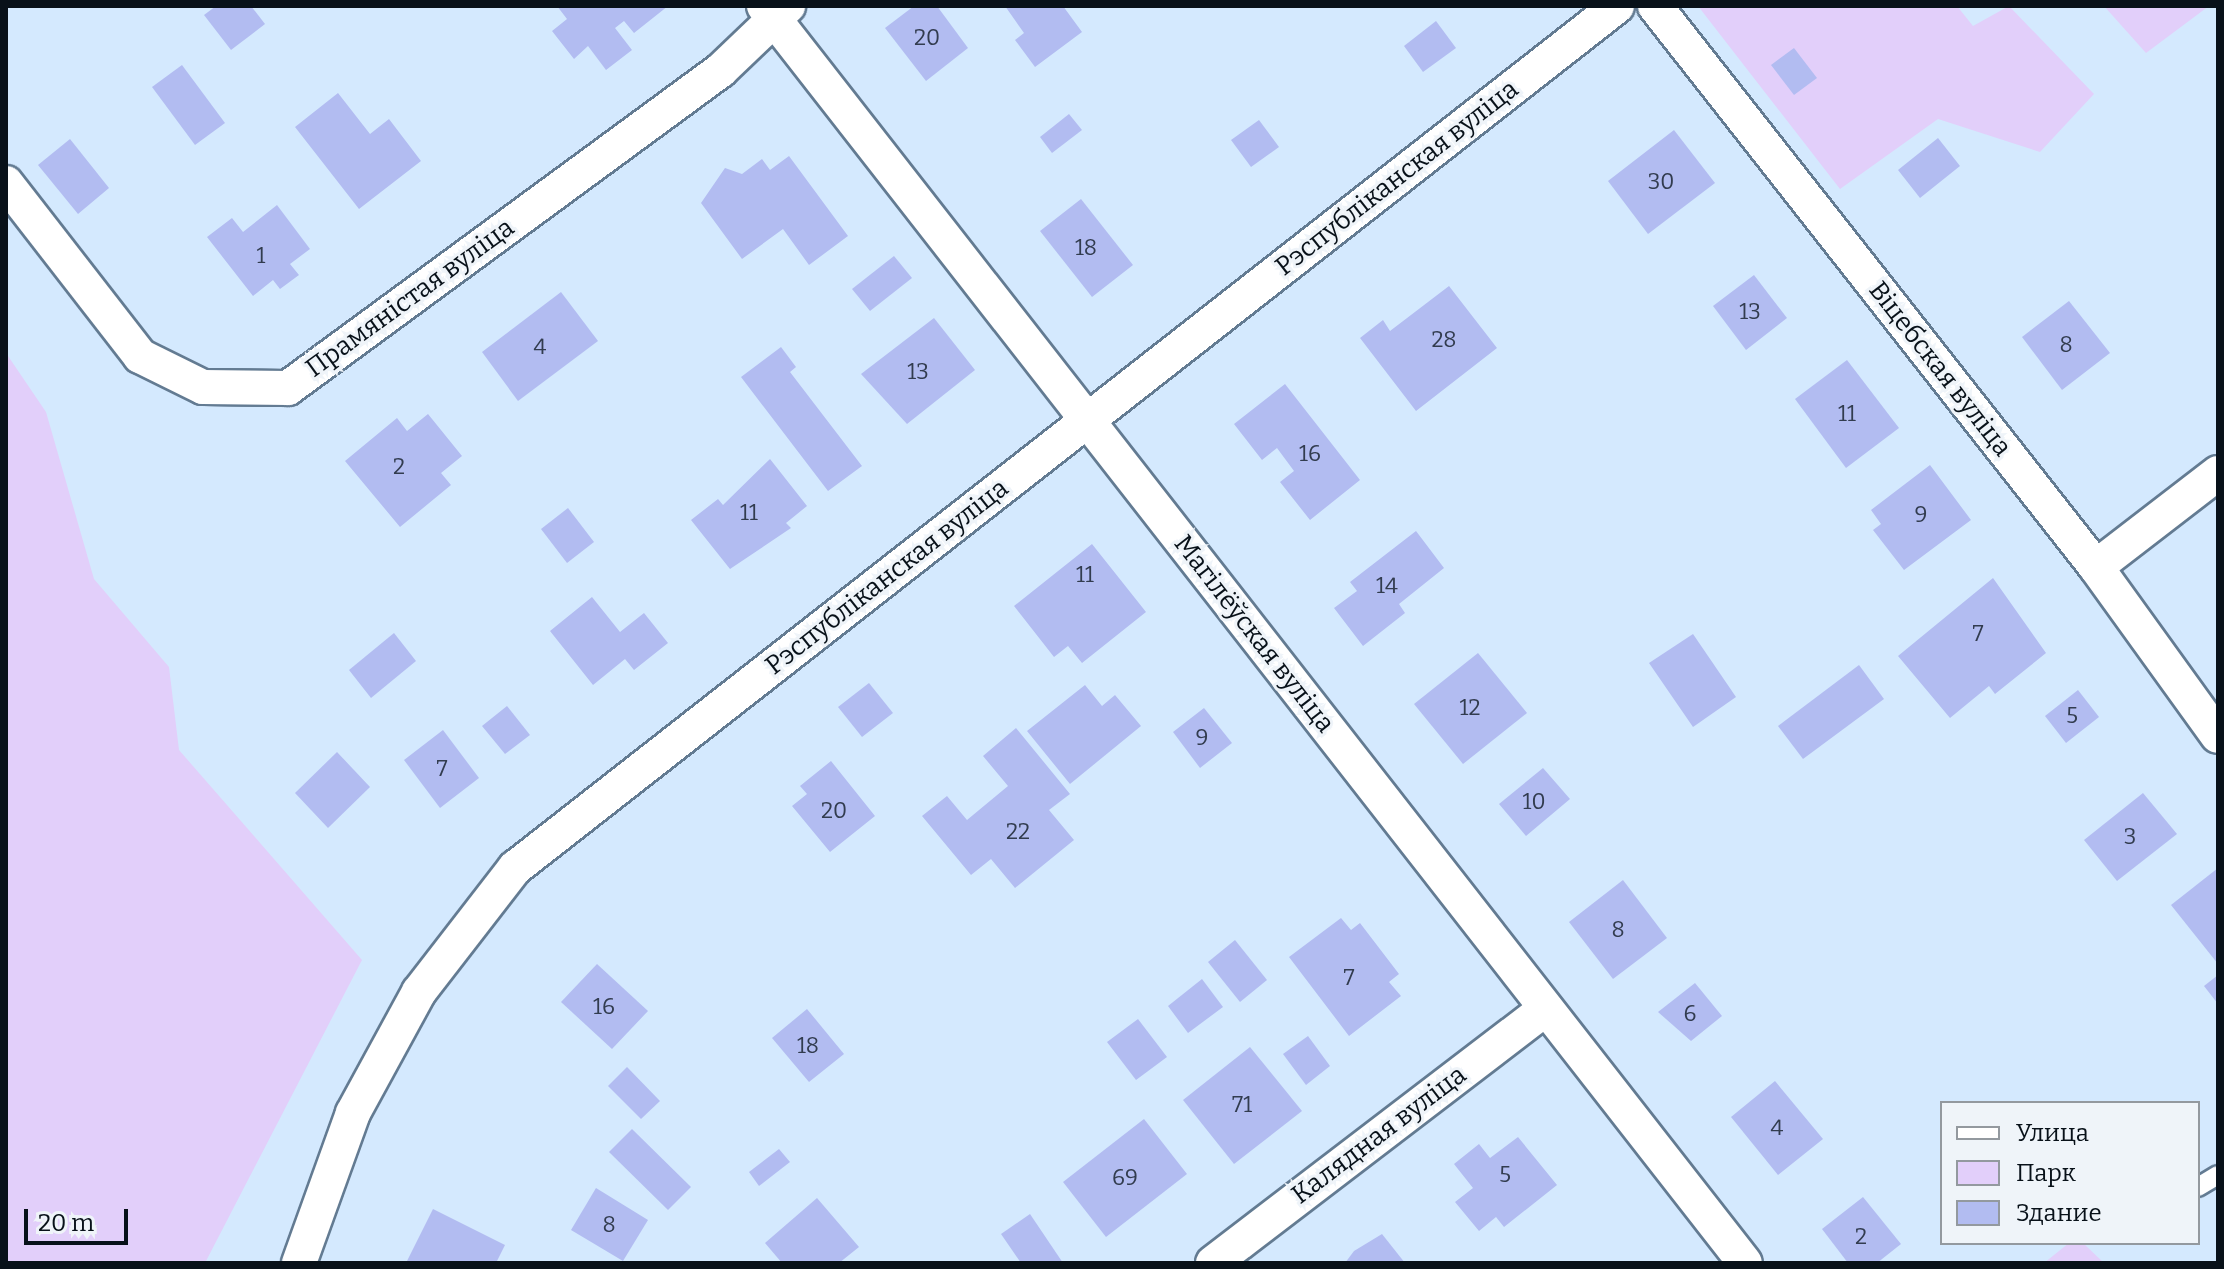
<!DOCTYPE html>
<html>
<head>
<meta charset="utf-8">
<style>
	body { margin:0 }
	#map { position:relative; width:2224px; height:1269px; overflow:hidden; background:#d4e9fe; font-family:Bitter,serif }
	div>[style] { position:absolute }
	.green>* { inset:0; background:#e2cffa }
	.building>* { inset:0; background:#b2bcf1 }
	.roads { filter:drop-shadow(2px 0 #637b92) drop-shadow(-2px 0 #637b92) drop-shadow(0 2px #637b92) drop-shadow(0 -2px #637b92) }
	.lane>* { height:18px; margin:-9px; padding:0 9px; transform-origin:9px; border-radius:9px; background:#fff }
	.street>* { height:34px; margin:-17px; padding:0 17px; transform-origin:17px; border-radius:17px; background:#fff }
	span { translate:-50% -50%; white-space:nowrap; text-align:center; line-height:1.15; -webkit-text-stroke:6px #eff4f9; paint-order:stroke }
	.number-label { font-size:22px; color:#323c4f }
	.number-label span { -webkit-text-stroke-width:0 }
	.street-label { font-size:26px; color:#081119 }
	.frame { position:absolute; inset:0; border:8px solid #081119; pointer-events:none }
	.legend { position:absolute; left:1940px; top:1101px; width:260px; height:144px; box-sizing:border-box; background:#eff4f9; border:2px solid #93999f; margin:0; padding:10px 14px; list-style:none; font-size:24px; color:#081119 }
	.legend li { display:flex; align-items:center; gap:16px; height:40px }
	.legend b { width:40px; border:2px solid #93999f }
	.scale { position:absolute; left:24px; top:1209px; width:104px; height:36px; box-sizing:border-box; border:4px solid #081119; border-top:0; padding-left:10px; font-size:24px; line-height:28px; white-space:nowrap; color:#081119; -webkit-text-stroke:6px #eff4f9; paint-order:stroke }
</style>
</head>
<body>
<div id="map">
	<div class="green">
		<i style="clip-path:polygon(1698px 6px,1957px 6px,1973px 26px,2009px 6px,2094px 94px,2040px 152px,1938px 119px,1840px 189px)"></i>
		<i style="clip-path:polygon(2104px 6px,2209px 6px,2146px 53px)"></i>
		<i style="clip-path:polygon(6px 353px,46px 412px,94px 579px,169px 667px,179px 750px,362px 960px,205px 1263px,6px 1263px)"></i>
		<i style="clip-path:polygon(2069px 1243px,2083px 1243px,2104px 1263px,2044px 1263px)"></i>
	</div>
	<div class="building">
		<i style="clip-path:polygon(216px 6px,251px 6px,265px 24px,231px 50px,204px 15px)"></i>
		<i style="clip-path:polygon(557px 6px,668px 6px,634px 33px,624px 21px,615px 28px,632px 50px,606px 70px,588px 46px,574px 59px,552px 31px,567px 19px)"></i>
		<i style="clip-path:polygon(914px 6px,937px 6px,968px 48px,926px 81px,885px 28px)"></i>
		<i style="clip-path:polygon(1005px 6px,1063px 6px,1082px 32px,1035px 67px,1015px 40px,1024px 33px)"></i>
		<i style="clip-path:polygon(1436px 21px,1456px 48px,1423px 72px,1404px 46px)"></i>
		<i style="clip-path:polygon(1794px 48px,1817px 78px,1794px 95px,1771px 65px)"></i>
		<i style="clip-path:polygon(182px 65px,225px 123px,195px 145px,152px 87px)"></i>
		<i style="clip-path:polygon(338px 93px,370px 134px,389px 119px,421px 161px,359px 209px,295px 127px)"></i>
		<i style="clip-path:polygon(1069px 114px,1082px 130px,1052px 153px,1040px 137px)"></i>
		<i style="clip-path:polygon(1259px 120px,1279px 147px,1251px 167px,1231px 140px)"></i>
		<i style="clip-path:polygon(1674px 130px,1715px 183px,1648px 234px,1608px 181px)"></i>
		<i style="clip-path:polygon(1938px 138px,1960px 166px,1920px 198px,1898px 170px)"></i>
		<i style="clip-path:polygon(70px 139px,109px 188px,78px 214px,38px 165px)"></i>
		<i style="clip-path:polygon(789px 156px,848px 236px,809px 265px,783px 229px,742px 259px,701px 203px,725px 168px,742px 174px,762px 159px,770px 170px)"></i>
		<i style="clip-path:polygon(1081px 199px,1133px 265px,1092px 297px,1040px 231px)"></i>
		<i style="clip-path:polygon(277px 205px,310px 249px,290px 264px,299px 275px,280px 289px,273px 280px,253px 296px,207px 237px,232px 218px,243px 232px)"></i>
		<i style="clip-path:polygon(894px 256px,912px 278px,870px 311px,852px 289px)"></i>
		<i style="clip-path:polygon(1754px 275px,1787px 318px,1746px 350px,1713px 306px)"></i>
		<i style="clip-path:polygon(1449px 286px,1497px 348px,1416px 411px,1360px 338px,1383px 320px,1390px 331px)"></i>
		<i style="clip-path:polygon(561px 292px,598px 341px,518px 401px,482px 352px)"></i>
		<i style="clip-path:polygon(2069px 301px,2110px 353px,2062px 390px,2022px 337px)"></i>
		<i style="clip-path:polygon(934px 318px,975px 370px,907px 424px,861px 374px)"></i>
		<i style="clip-path:polygon(781px 347px,796px 367px,790px 372px,862px 466px,828px 491px,741px 377px)"></i>
		<i style="clip-path:polygon(1847px 360px,1899px 428px,1846px 468px,1795px 399px)"></i>
		<i style="clip-path:polygon(1285px 384px,1360px 480px,1310px 520px,1280px 482px,1294px 471px,1277px 448px,1262px 460px,1234px 424px)"></i>
		<i style="clip-path:polygon(428px 414px,462px 456px,441px 473px,451px 485px,400px 527px,345px 461px,397px 418px,407px 431px)"></i>
		<i style="clip-path:polygon(770px 459px,807px 506px,786px 523px,791px 528px,730px 569px,691px 520px,718px 499px,723px 505px)"></i>
		<i style="clip-path:polygon(1930px 465px,1971px 520px,1904px 570px,1873px 530px,1881px 524px,1871px 510px)"></i>
		<i style="clip-path:polygon(568px 508px,594px 542px,567px 563px,541px 529px)"></i>
		<i style="clip-path:polygon(1416px 531px,1444px 568px,1399px 604px,1405px 613px,1363px 646px,1334px 608px,1357px 591px,1350px 582px)"></i>
		<i style="clip-path:polygon(1092px 544px,1146px 612px,1082px 663px,1068px 646px,1054px 657px,1014px 606px)"></i>
		<i style="clip-path:polygon(1993px 578px,2046px 653px,1995px 694px,1989px 686px,1950px 718px,1898px 656px)"></i>
		<i style="clip-path:polygon(592px 597px,620px 632px,644px 613px,668px 643px,634px 670px,625px 659px,593px 685px,550px 631px)"></i>
		<i style="clip-path:polygon(394px 633px,416px 661px,371px 698px,349px 670px)"></i>
		<i style="clip-path:polygon(1693px 634px,1736px 697px,1693px 727px,1649px 663px)"></i>
		<i style="clip-path:polygon(1478px 653px,1527px 713px,1463px 764px,1414px 704px)"></i>
		<i style="clip-path:polygon(1859px 665px,1884px 699px,1803px 759px,1778px 726px)"></i>
		<i style="clip-path:polygon(869px 683px,893px 713px,862px 737px,838px 707px)"></i>
		<i style="clip-path:polygon(1085px 685px,1102px 706px,1115px 695px,1141px 726px,1070px 784px,1027px 731px)"></i>
		<i style="clip-path:polygon(2078px 690px,2099px 717px,2066px 743px,2045px 716px)"></i>
		<i style="clip-path:polygon(507px 706px,530px 735px,505px 754px,482px 726px)"></i>
		<i style="clip-path:polygon(1204px 708px,1232px 743px,1200px 768px,1173px 732px)"></i>
		<i style="clip-path:polygon(1016px 728px,1070px 794px,1049px 810px,1074px 840px,1015px 888px,991px 859px,971px 875px,922px 816px,947px 796px,967px 820px,1008px 786px,983px 756px)"></i>
		<i style="clip-path:polygon(443px 730px,479px 778px,440px 808px,404px 760px)"></i>
		<i style="clip-path:polygon(337px 752px,370px 787px,328px 828px,295px 793px)"></i>
		<i style="clip-path:polygon(831px 761px,875px 816px,830px 852px,792px 806px,807px 794px,800px 786px)"></i>
		<i style="clip-path:polygon(1543px 768px,1570px 799px,1526px 836px,1499px 804px)"></i>
		<i style="clip-path:polygon(2143px 793px,2177px 834px,2117px 881px,2084px 840px)"></i>
		<i style="clip-path:polygon(2218px 868px,2218px 964px,2171px 905px)"></i>
		<i style="clip-path:polygon(1623px 880px,1667px 938px,1613px 979px,1569px 922px)"></i>
		<i style="clip-path:polygon(1341px 918px,1351px 930px,1360px 923px,1399px 974px,1389px 982px,1401px 996px,1349px 1036px,1289px 957px)"></i>
		<i style="clip-path:polygon(1235px 940px,1267px 980px,1240px 1002px,1208px 962px)"></i>
		<i style="clip-path:polygon(597px 964px,648px 1011px,612px 1049px,561px 1002px)"></i>
		<i style="clip-path:polygon(2218px 975px,2218px 1004px,2204px 986px)"></i>
		<i style="clip-path:polygon(1202px 979px,1223px 1007px,1188px 1033px,1168px 1006px)"></i>
		<i style="clip-path:polygon(1695px 983px,1722px 1016px,1691px 1041px,1658px 1012px)"></i>
		<i style="clip-path:polygon(807px 1009px,844px 1054px,809px 1082px,772px 1038px)"></i>
		<i style="clip-path:polygon(1138px 1019px,1167px 1057px,1136px 1080px,1107px 1042px)"></i>
		<i style="clip-path:polygon(1308px 1036px,1330px 1066px,1306px 1085px,1283px 1054px)"></i>
		<i style="clip-path:polygon(1250px 1047px,1302px 1111px,1234px 1164px,1183px 1100px)"></i>
		<i style="clip-path:polygon(627px 1067px,660px 1101px,641px 1119px,608px 1086px)"></i>
		<i style="clip-path:polygon(1775px 1081px,1823px 1139px,1778px 1175px,1731px 1117px)"></i>
		<i style="clip-path:polygon(1144px 1119px,1187px 1174px,1106px 1237px,1063px 1182px)"></i>
		<i style="clip-path:polygon(632px 1129px,691px 1187px,668px 1210px,609px 1152px)"></i>
		<i style="clip-path:polygon(1518px 1137px,1557px 1185px,1504px 1227px,1496px 1217px,1479px 1231px,1455px 1202px,1473px 1188px,1454px 1164px,1479px 1144px,1490px 1158px)"></i>
		<i style="clip-path:polygon(779px 1149px,790px 1162px,759px 1186px,749px 1172px)"></i>
		<i style="clip-path:polygon(596px 1188px,648px 1220px,623px 1261px,571px 1230px)"></i>
		<i style="clip-path:polygon(1863px 1197px,1901px 1244px,1877px 1263px,1848px 1263px,1822px 1229px)"></i>
		<i style="clip-path:polygon(817px 1198px,859px 1247px,839px 1263px,782px 1263px,765px 1243px)"></i>
		<i style="clip-path:polygon(433px 1209px,505px 1245px,496px 1263px,406px 1263px)"></i>
		<i style="clip-path:polygon(1030px 1214px,1063px 1263px,1021px 1263px,1001px 1234px)"></i>
		<i style="clip-path:polygon(1382px 1234px,1405px 1263px,1345px 1263px,1354px 1251px)"></i>
	</div>
	<div class="roads">
		<div class="lane">
			<i style="left:2198px;top:1187px;width:23px;rotate:-31deg"></i>
		</div>
		<div class="street">
			<i style="left:764px;top:6px;width:1594px;rotate:52.03deg"></i>
			<i style="left:1655px;top:6px;width:714px;rotate:51.83deg"></i>
			<i style="left:2096px;top:567px;width:208px;rotate:54.2deg"></i>
			<i style="left:6px;top:183px;width:219px;rotate:52.2deg"></i>
			<i style="left:140px;top:356px;width:70px;rotate:26.2deg"></i>
			<i style="left:203px;top:387px;width:85px;rotate:0.7deg"></i>
			<i style="left:288px;top:388px;width:537px;rotate:-36.29deg"></i>
			<i style="left:721px;top:70px;width:93px;rotate:-43.7deg"></i>
			<i style="left:2096px;top:567px;width:154px;rotate:-37.6deg"></i>
			<i style="left:299px;top:1263px;width:159px;rotate:-70.2deg"></i>
			<i style="left:353px;top:1113px;width:138px;rotate:-61.4deg"></i>
			<i style="left:419px;top:992px;width:157px;rotate:-52.3deg"></i>
			<i style="left:515px;top:868px;width:1399px;rotate:-38.03deg"></i>
			<i style="left:1213px;top:1263px;width:419px;rotate:-37.4deg"></i>
		</div>
	</div>
	<div class="number-label">
		<span style="left:927px;top:38px">20</span>
		<span style="left:1661px;top:182px">30</span>
		<span style="left:1086px;top:248px">18</span>
		<span style="left:261px;top:256px">1</span>
		<span style="left:1750px;top:312px">13</span>
		<span style="left:1444px;top:340px">28</span>
		<span style="left:2066px;top:345px">8</span>
		<span style="left:540px;top:347px">4</span>
		<span style="left:918px;top:372px">13</span>
		<span style="left:1847px;top:414px">11</span>
		<span style="left:1310px;top:454px">16</span>
		<span style="left:399px;top:467px">2</span>
		<span style="left:749px;top:513px">11</span>
		<span style="left:1921px;top:515px">9</span>
		<span style="left:1085px;top:575px">11</span>
		<span style="left:1387px;top:586px">14</span>
		<span style="left:1978px;top:634px">7</span>
		<span style="left:1470px;top:708px">12</span>
		<span style="left:2072px;top:716px">5</span>
		<span style="left:1202px;top:738px">9</span>
		<span style="left:442px;top:769px">7</span>
		<span style="left:1534px;top:802px">10</span>
		<span style="left:834px;top:811px">20</span>
		<span style="left:1018px;top:832px">22</span>
		<span style="left:2130px;top:837px">3</span>
		<span style="left:1618px;top:930px">8</span>
		<span style="left:1349px;top:978px">7</span>
		<span style="left:604px;top:1007px">16</span>
		<span style="left:1690px;top:1014px">6</span>
		<span style="left:808px;top:1046px">18</span>
		<span style="left:1242px;top:1105px">71</span>
		<span style="left:1777px;top:1128px">4</span>
		<span style="left:1505px;top:1175px">5</span>
		<span style="left:1125px;top:1178px">69</span>
		<span style="left:609px;top:1225px">8</span>
		<span style="left:1861px;top:1237px">2</span>
	</div>
	<div class="street-label">
		<span style="left:1397px;top:178px;rotate:-38deg">Рэспубліканская вуліца</span>
		<span style="left:410px;top:298px;rotate:-36deg">Прамяністая вуліца</span>
		<span style="left:1940px;top:369px;rotate:52deg">Віцебская вуліца</span>
		<span style="left:887px;top:577px;rotate:-38deg">Рэспубліканская вуліца</span>
		<span style="left:1254px;top:634px;rotate:52deg">Магілёўская вуліца</span>
		<span style="left:1379px;top:1135px;rotate:-37deg">Калядная вуліца</span>
	</div>
	<div class="frame"></div>
	<ul class="legend">
	<li><b style="height:10px;background:#fff"></b>Улица</li>
	<li><b style="height:22px;background:#e2cffa"></b>Парк</li>
	<li><b style="height:22px;background:#b2bcf1"></b>Здание</li>
	</ul>
	<div class="scale">20 m</div>
</div>
</body>
</html>
